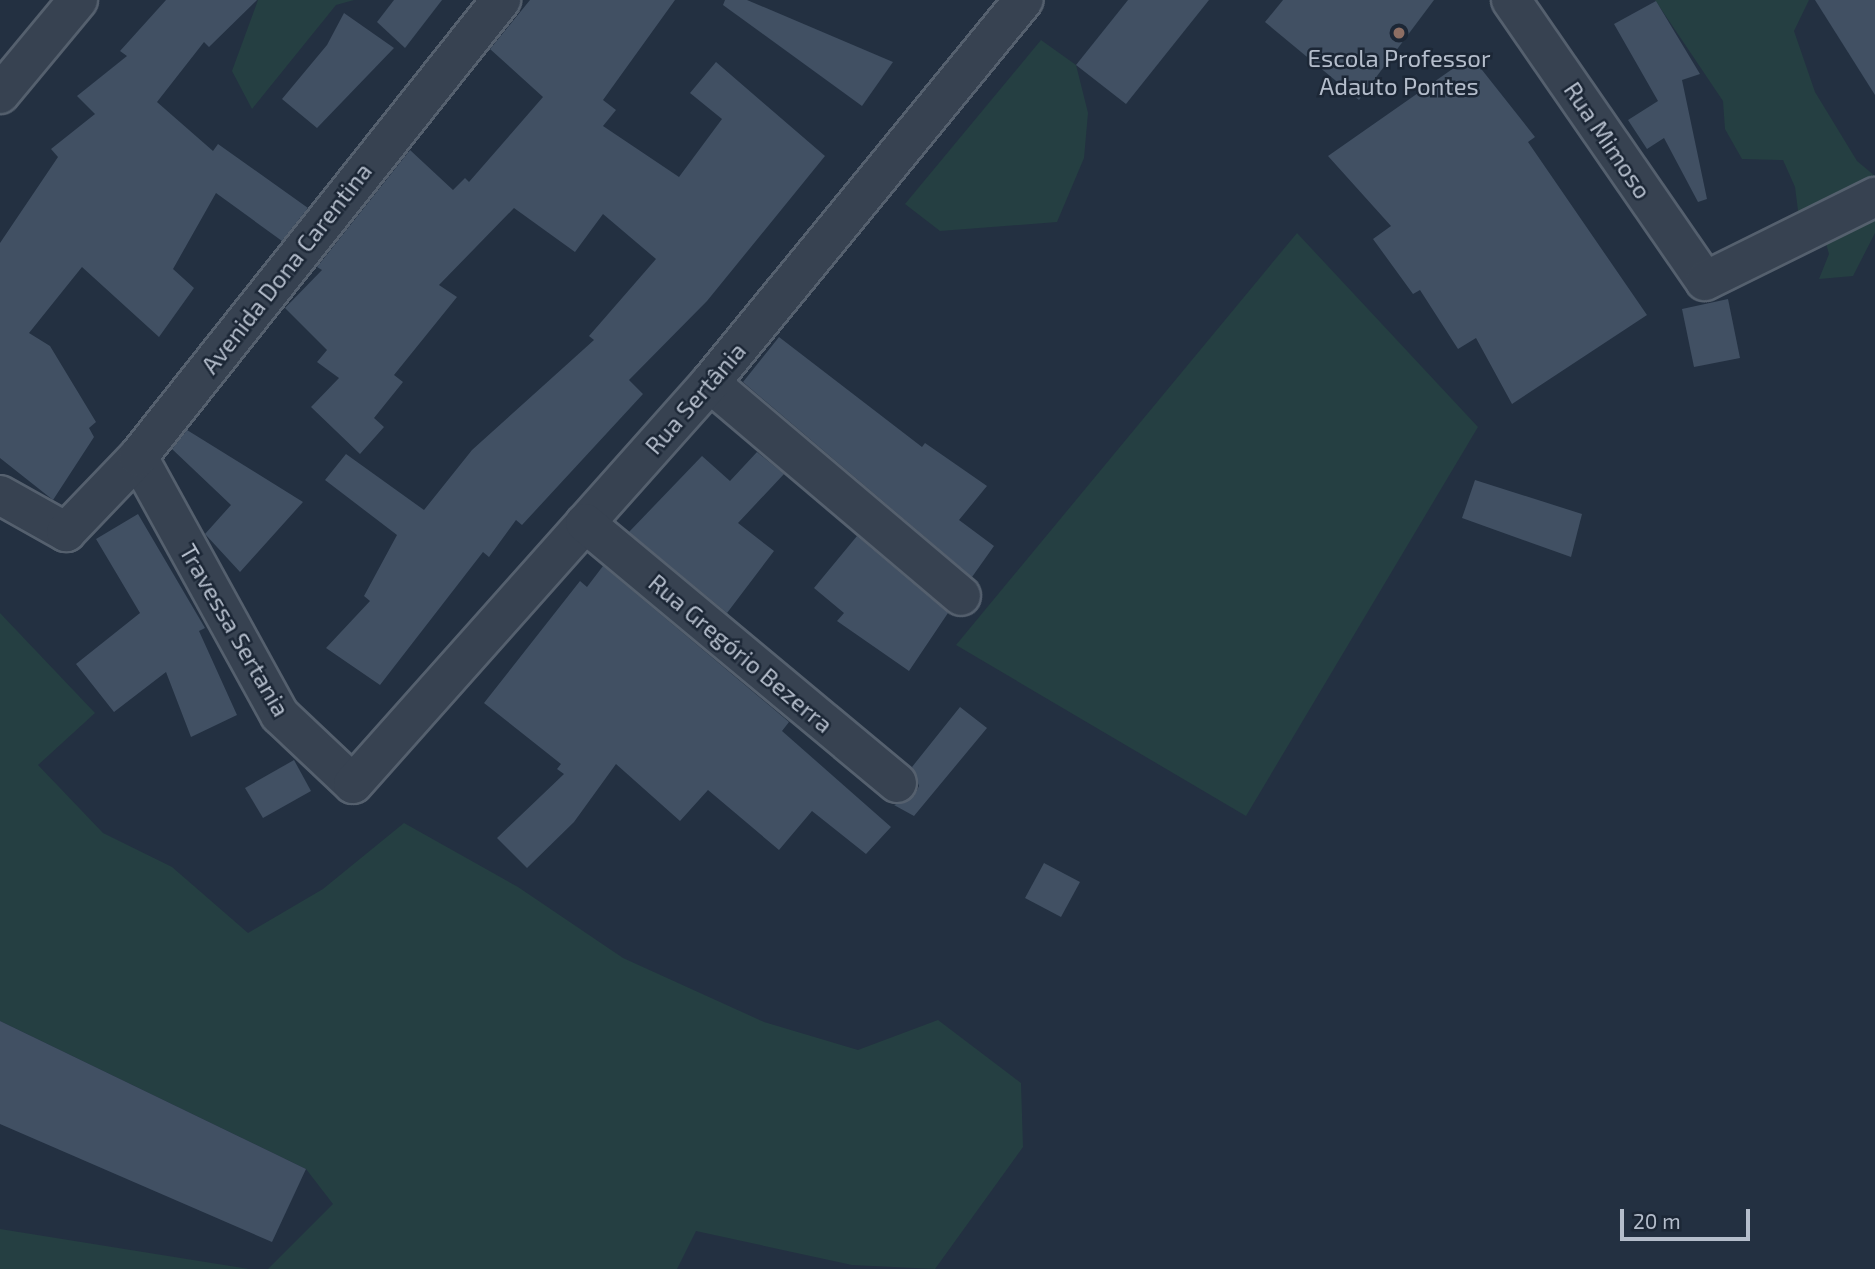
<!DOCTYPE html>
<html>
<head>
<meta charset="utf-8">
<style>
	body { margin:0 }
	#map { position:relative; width:1875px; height:1269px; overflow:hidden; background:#233041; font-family:"Exo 2",sans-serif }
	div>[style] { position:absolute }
	.green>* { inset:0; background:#253f42 }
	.building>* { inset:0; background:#415063 }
	.roads { filter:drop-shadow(2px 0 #55606e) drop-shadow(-2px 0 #55606e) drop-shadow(0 2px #55606e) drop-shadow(0 -2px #55606e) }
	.minor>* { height:38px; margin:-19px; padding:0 19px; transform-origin:19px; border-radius:19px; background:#374251 }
	.dots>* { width:19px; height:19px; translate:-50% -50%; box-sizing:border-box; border:4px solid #1c2736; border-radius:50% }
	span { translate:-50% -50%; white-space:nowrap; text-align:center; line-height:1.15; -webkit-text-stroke:5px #1c2736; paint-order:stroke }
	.poi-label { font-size:24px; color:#b4bdcb }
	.street-label { font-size:24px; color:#b4bdcb }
	.scale { position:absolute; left:1620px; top:1209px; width:130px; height:32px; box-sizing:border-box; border:4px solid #b4bdcb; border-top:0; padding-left:9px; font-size:21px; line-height:24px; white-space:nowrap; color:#b4bdcb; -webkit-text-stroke:5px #1c2736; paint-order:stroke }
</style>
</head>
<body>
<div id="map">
	<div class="green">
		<i style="clip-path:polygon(258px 0,354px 0,336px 5px,252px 109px,232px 71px)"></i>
		<i style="clip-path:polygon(1655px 0,1809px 0,1794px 31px,1815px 92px,1857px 161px,1875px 176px,1875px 233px,1853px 276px,1819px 279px,1829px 254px,1821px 226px,1800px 226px,1795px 187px,1783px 160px,1742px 159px,1725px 129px,1723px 101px)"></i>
		<i style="clip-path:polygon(1041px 40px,1076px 65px,1088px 113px,1084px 158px,1057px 222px,940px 231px,905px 204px)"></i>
		<i style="clip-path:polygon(1297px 233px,1478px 427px,1246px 816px,956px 645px)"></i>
		<i style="clip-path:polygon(0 613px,95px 713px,38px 765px,103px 833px,172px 867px,248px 933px,323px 889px,404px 823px,518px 887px,623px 958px,764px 1022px,858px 1050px,938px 1020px,1021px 1083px,1023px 1147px,935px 1269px,852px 1265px,696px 1231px,677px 1269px,268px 1269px,333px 1204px,306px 1169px,0 1021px)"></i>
		<i style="clip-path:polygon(0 1229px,249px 1269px,0 1269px)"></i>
	</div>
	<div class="building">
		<i style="clip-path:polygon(166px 0,257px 0,209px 47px,204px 42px,157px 102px,213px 151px,218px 144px,308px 208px,282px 241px,216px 193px,173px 269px,194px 288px,159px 337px,82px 267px,29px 333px,50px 346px,96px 422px,89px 428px,94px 437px,53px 500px,0 458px,0 243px,58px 157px,51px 149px,95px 114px,77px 96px,127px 56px,120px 51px)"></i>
		<i style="clip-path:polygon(394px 0,442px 0,405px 48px,377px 22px)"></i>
		<i style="clip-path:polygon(530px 0,675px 0,603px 100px,616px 110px,603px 126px,679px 177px,722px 119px,690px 93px,716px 62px,825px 156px,707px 301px,629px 380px,643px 394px,522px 525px,516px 520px,489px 557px,483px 552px,380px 685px,326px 648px,370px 601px,364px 596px,397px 535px,325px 480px,346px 454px,424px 510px,472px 450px,594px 340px,589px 336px,656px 259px,603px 214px,575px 252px,514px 208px,439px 285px,457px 297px,394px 375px,403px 382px,374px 418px,384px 427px,360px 454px,311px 407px,339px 378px,317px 362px,327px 350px,285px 308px,322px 270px,317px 267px,410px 150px,453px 190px,465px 178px,469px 182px,543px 97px,490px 49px)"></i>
		<i style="clip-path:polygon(725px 0,747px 0,893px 62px,862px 106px,723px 5px)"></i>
		<i style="clip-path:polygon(1128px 0,1209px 0,1126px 104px,1076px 65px)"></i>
		<i style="clip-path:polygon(1283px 0,1434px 0,1359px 100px,1265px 22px)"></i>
		<i style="clip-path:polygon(1815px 0,1875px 0,1875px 95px)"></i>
		<i style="clip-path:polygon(1656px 1px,1700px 74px,1682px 80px,1707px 199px,1698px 202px,1664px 138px,1647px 149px,1628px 120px,1658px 101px,1614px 24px)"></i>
		<i style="clip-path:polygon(344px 13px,394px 48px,317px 128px,282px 99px,327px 45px)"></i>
		<i style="clip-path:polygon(1471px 56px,1535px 137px,1528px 142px,1647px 315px,1512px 404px,1476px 338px,1458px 349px,1420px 290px,1413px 294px,1373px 239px,1391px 226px,1328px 156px)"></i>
		<i style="clip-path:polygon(1728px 299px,1740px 358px,1694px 367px,1682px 309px)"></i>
		<i style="clip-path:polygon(779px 337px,922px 447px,925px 443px,987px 486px,959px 520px,994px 546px,972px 577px,743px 382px)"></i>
		<i style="clip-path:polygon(187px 430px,303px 502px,240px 572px,205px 534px,231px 505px,172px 449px)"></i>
		<i style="clip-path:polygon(757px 452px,784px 474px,738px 523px,774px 551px,727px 613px,629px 532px,702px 456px,730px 481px)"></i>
		<i style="clip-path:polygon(1475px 480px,1582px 514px,1571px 557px,1462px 518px)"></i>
		<i style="clip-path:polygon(138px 514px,205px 628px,199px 631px,237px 715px,191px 737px,166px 672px,114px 712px,76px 664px,140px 613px,96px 539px)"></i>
		<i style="clip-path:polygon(857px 536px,948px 613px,909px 671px,837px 621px,844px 613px,814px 588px)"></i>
		<i style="clip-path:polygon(603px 566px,789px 722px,782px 731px,891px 827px,866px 854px,812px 811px,779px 850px,708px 790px,680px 821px,616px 764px,574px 822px,527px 868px,497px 838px,564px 774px,557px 769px,561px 764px,484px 703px,580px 581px,587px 587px)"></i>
		<i style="clip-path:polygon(960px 707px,987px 728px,914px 816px,894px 805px,914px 796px,919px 786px,912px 767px)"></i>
		<i style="clip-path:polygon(294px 760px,311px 791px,263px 818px,245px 788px)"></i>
		<i style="clip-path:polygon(1044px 863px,1080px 882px,1061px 917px,1025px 898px)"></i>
		<i style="clip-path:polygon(0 1021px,306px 1169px,272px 1242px,0 1124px)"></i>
	</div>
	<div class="roads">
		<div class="minor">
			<i style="left:1511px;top:0;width:341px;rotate:55.4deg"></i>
			<i style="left:1705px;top:281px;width:190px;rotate:-26.3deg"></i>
			<i style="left:0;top:94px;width:122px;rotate:-50.3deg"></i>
			<i style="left:710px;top:383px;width:329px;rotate:40.3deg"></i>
			<i style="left:138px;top:457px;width:294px;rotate:61.2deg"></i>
			<i style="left:280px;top:715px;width:100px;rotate:43.4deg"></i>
			<i style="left:353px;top:784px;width:537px;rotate:-48.32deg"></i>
			<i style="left:710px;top:383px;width:495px;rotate:-50.7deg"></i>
			<i style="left:0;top:495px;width:76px;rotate:29.3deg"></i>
			<i style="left:66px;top:532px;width:104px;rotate:-46.2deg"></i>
			<i style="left:138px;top:457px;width:584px;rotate:-51.54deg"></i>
			<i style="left:585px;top:523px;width:406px;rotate:39.8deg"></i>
		</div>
	</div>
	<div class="dots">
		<i style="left:1399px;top:33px;background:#8d6e63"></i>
	</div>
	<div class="poi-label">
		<span style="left:1399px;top:72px">Escola Professor<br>Adauto Pontes</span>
	</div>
	<div class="street-label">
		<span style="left:1608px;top:140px;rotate:56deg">Rua Mimoso</span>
		<span style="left:286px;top:268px;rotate:-52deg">Avenida Dona Carentina</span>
		<span style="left:695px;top:398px;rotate:-49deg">Rua Sertânia</span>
		<span style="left:235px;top:630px;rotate:60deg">Travessa Sertania</span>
		<span style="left:741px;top:653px;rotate:40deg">Rua Gregório Bezerra</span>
	</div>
	<div class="scale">20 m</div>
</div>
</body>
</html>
